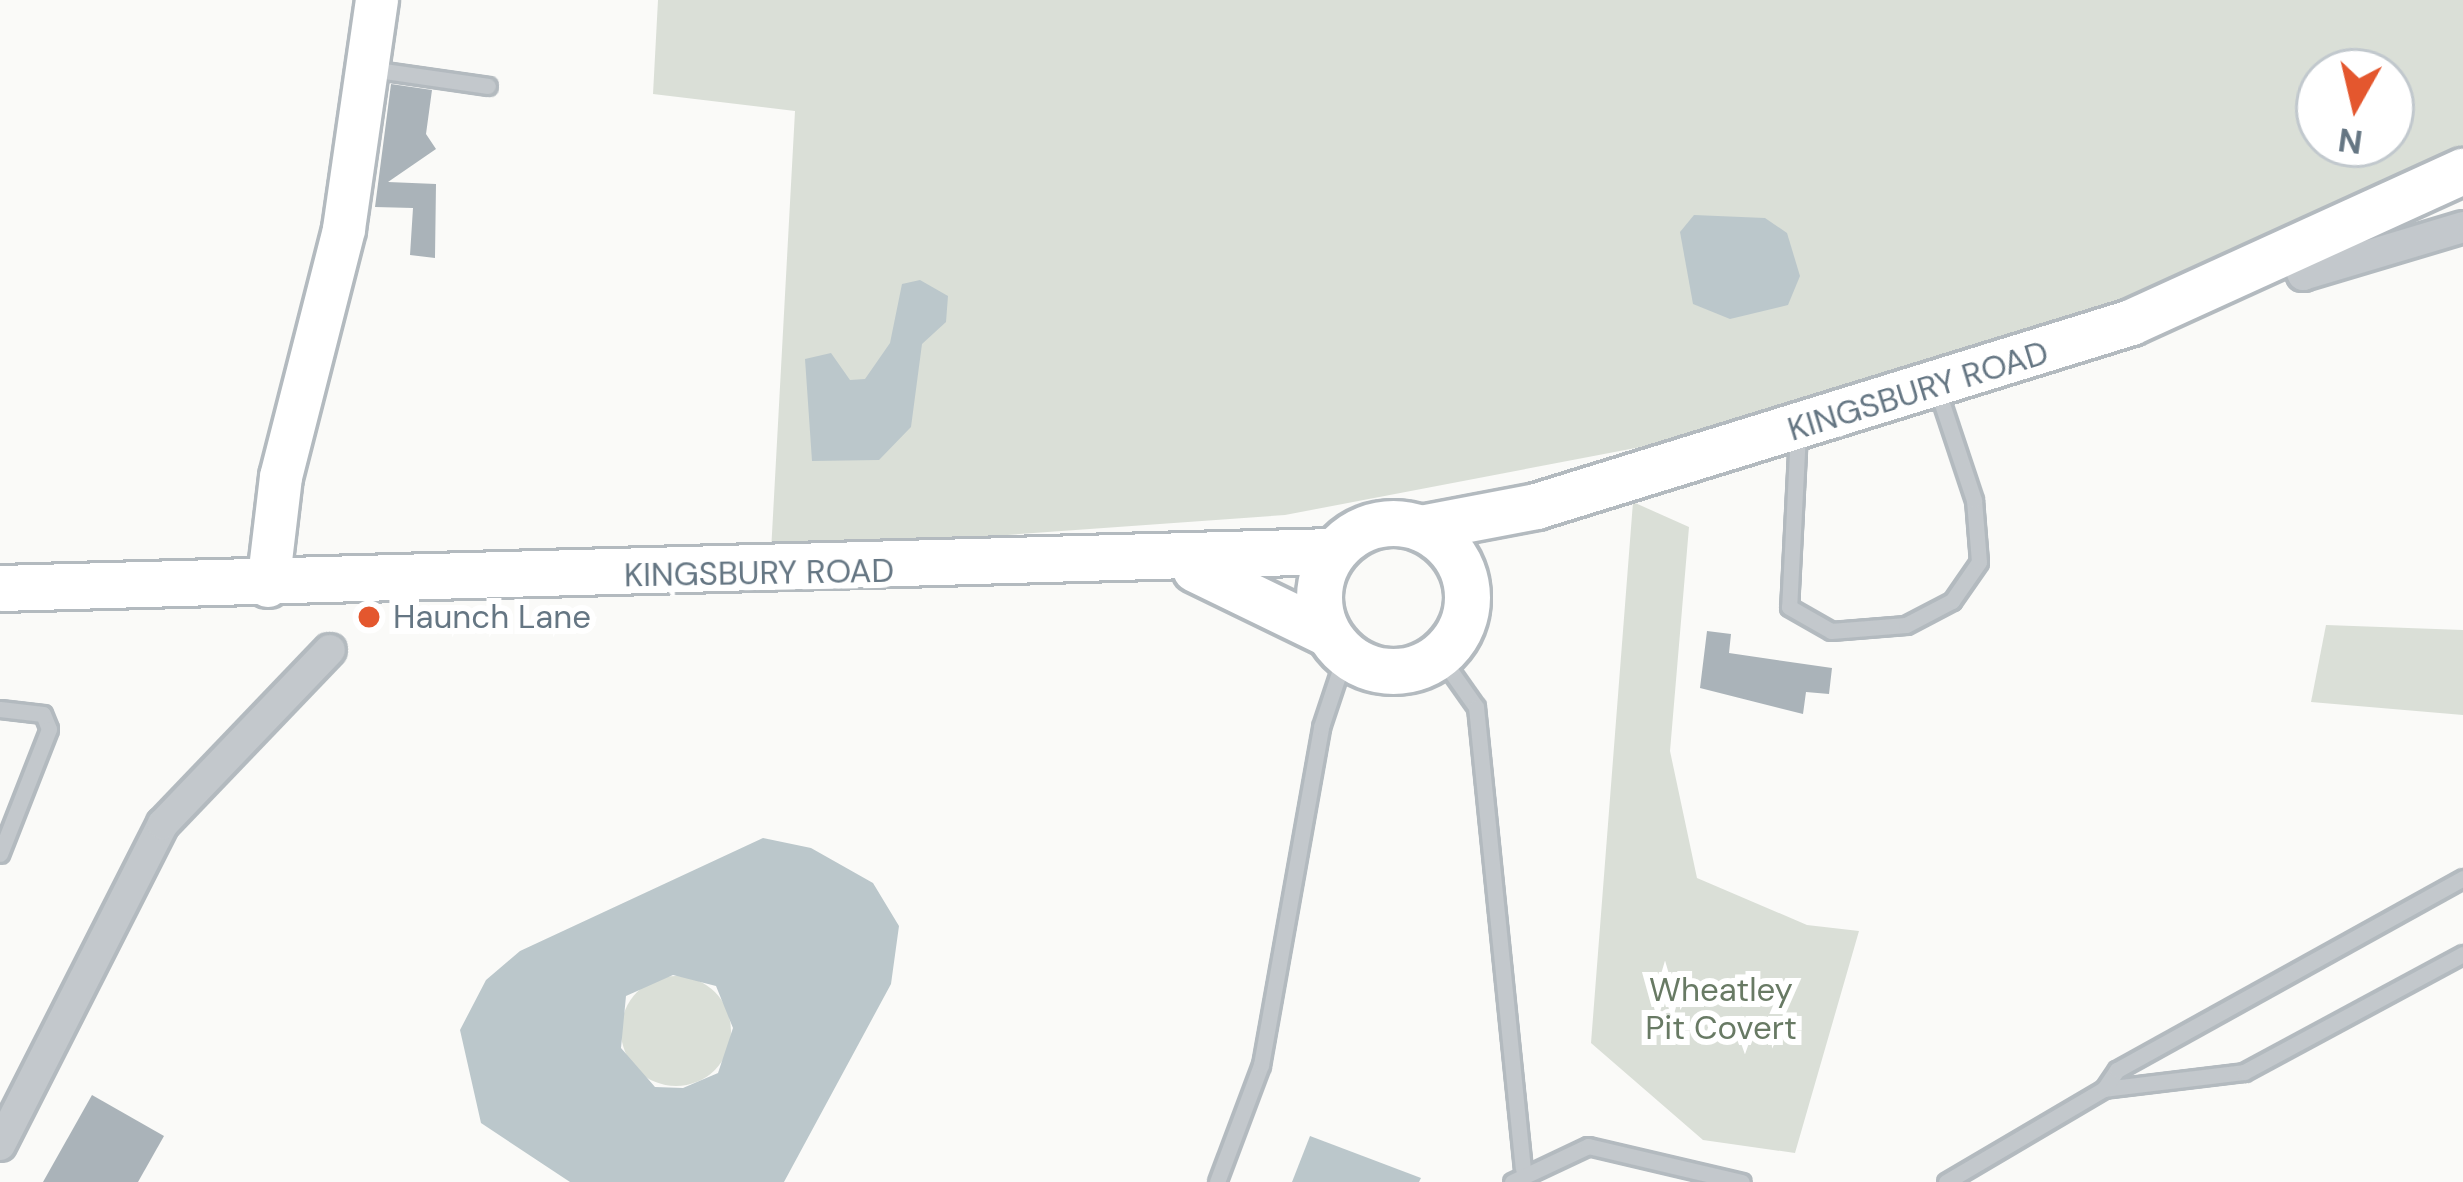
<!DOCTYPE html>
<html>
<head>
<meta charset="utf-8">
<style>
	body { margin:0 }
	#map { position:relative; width:2463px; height:1182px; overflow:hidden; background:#fafaf8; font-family:"DM Sans",sans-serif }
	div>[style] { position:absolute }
	.green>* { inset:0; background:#dadfd7 }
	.round { border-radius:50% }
	.water>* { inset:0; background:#bbc7cb }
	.building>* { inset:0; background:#aab3b9 }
	.roads { filter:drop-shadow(3px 0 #b3babf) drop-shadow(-3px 0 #b3babf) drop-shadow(0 3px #b3babf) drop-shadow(0 -3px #b3babf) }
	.lane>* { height:15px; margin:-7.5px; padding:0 7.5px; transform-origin:7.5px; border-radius:7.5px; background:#c3c8cc }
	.street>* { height:30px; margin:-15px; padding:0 15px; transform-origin:15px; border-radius:15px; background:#c3c8cc }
	.secondary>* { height:42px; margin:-21px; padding:0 21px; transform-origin:21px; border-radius:21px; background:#fff }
	.primary>* { height:45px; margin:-22.5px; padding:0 22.5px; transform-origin:22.5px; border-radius:22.5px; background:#fff }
	.primary>.ring { margin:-22.5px; padding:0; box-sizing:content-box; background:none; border:45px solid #fff; border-radius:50% }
	.dots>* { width:33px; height:33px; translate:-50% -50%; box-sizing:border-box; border:6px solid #fff; border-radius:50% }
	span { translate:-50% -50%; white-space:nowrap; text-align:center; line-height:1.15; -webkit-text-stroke:12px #fff; paint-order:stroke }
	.street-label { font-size:33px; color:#657683 }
	.poi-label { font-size:33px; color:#657683 }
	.left { translate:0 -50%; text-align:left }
	.park-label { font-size:33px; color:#687a64 }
	.north { position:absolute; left:2295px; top:48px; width:120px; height:120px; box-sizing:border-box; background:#fff; border:3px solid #c1c8cd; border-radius:50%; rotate:188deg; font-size:33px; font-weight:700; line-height:48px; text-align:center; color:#657683 }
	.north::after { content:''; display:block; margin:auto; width:42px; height:54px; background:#e4572e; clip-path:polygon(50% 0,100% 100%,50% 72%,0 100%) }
</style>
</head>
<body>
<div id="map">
	<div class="green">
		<i style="clip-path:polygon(evenodd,658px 0,2463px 0,2463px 147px,2363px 207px,2114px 309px,1772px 422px,1285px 515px,771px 552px,795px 111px,653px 94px,658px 0,2319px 72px,2391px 72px,2391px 144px,2319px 144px,2319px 72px)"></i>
		<i style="clip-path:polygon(1633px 502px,1689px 527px,1670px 751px,1697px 878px,1807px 925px,1859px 931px,1795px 1153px,1703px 1140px,1591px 1043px)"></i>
		<i style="clip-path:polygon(2326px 625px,2463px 630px,2463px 715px,2311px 702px)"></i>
		<i class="round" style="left:621px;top:976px;width:110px;height:110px"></i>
	</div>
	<div class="water">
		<i style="clip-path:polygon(1694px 215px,1765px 218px,1787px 233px,1800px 276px,1788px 305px,1730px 319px,1693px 304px,1680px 232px)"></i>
		<i style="clip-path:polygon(920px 280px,948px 296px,946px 322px,922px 344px,911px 427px,879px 460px,812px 461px,805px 359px,831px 353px,850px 380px,865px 379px,890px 343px,902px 284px)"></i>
		<i style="clip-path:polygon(evenodd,763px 838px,811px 848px,873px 883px,899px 926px,891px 984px,784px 1182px,570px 1182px,481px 1123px,460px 1030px,486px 980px,520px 951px,763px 838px,673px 975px,716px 986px,733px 1028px,718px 1073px,683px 1088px,655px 1087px,621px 1048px,626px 996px,673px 975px)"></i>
		<i style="clip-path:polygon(1310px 1136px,1421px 1178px,1419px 1182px,1292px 1182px)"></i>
	</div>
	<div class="building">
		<i style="clip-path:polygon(391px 84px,432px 90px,426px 134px,436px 149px,388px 182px,436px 184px,435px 258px,410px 255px,413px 208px,375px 207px)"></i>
		<i style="clip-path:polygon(1707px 631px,1731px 634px,1729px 653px,1832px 668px,1829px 694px,1806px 692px,1803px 714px,1700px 688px)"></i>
		<i style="clip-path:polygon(92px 1095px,164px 1136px,138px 1182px,43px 1182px)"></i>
	</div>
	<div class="roads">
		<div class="lane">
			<i style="left:370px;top:69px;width:119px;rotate:8.2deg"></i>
			<i style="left:1798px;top:432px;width:175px;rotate:92.9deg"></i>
			<i style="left:1789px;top:607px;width:48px;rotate:29.7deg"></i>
			<i style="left:1831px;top:631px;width:75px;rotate:-4.6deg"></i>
			<i style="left:1906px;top:625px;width:52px;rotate:-27.6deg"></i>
			<i style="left:1952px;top:601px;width:47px;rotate:-55.3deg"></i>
			<i style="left:1979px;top:562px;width:62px;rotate:-94.6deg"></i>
			<i style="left:1974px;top:500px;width:117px;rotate:-108.4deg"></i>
			<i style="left:1440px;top:656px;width:62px;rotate:54.8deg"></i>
			<i style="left:1476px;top:707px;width:463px;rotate:84.2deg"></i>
			<i style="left:0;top:709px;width:43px;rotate:6.6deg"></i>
			<i style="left:43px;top:714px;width:16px;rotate:68deg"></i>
			<i style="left:49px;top:729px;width:134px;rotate:111.4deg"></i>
			<i style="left:2104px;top:1089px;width:141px;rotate:-6.9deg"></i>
			<i style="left:2244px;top:1072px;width:249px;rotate:-28.3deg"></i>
			<i style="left:1217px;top:1182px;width:125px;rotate:-69.4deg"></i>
			<i style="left:1261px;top:1065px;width:343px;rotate:-79.9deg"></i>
			<i style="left:1321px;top:727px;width:76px;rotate:-71.6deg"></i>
			<i style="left:1512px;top:1182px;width:84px;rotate:-25.3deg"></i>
			<i style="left:1588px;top:1146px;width:158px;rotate:13.2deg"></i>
			<i style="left:1946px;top:1182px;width:183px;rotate:-30.5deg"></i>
			<i style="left:2104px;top:1089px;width:23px;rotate:-56deg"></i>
			<i style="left:2117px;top:1070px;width:396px;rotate:-29deg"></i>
		</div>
		<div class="street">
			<i style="left:2291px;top:251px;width:27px;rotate:63deg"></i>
			<i style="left:2303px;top:275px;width:167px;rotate:-16.7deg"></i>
			<i style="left:0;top:1145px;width:360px;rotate:-63.1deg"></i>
			<i style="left:163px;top:824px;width:241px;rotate:-46.2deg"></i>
		</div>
		<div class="secondary">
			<i style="left:268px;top:586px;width:110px;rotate:-83.2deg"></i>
			<i style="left:281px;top:477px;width:256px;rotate:-75.7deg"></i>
			<i style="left:344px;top:229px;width:231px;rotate:-81.8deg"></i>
		</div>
		<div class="primary">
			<i class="ring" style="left:1319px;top:523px;width:103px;height:103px"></i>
			<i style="left:1421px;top:528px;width:117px;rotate:-10.8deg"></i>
			<i style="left:1536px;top:506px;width:623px;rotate:-17.18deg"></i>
			<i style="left:2131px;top:322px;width:365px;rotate:-24.5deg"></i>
			<i style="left:1195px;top:569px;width:147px;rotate:25.9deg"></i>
			<i style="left:0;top:588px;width:1333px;rotate:-1.59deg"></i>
		</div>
	</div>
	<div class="dots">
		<i style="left:369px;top:617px;background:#e4572e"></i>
	</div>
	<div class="street-label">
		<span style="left:1918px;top:391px;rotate:-17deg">KINGSBURY ROAD</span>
		<span style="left:759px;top:573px;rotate:-1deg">KINGSBURY ROAD</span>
	</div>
	<div class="poi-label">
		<span class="left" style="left:393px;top:617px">Haunch Lane</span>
	</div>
	<div class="park-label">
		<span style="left:1721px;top:1009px">Wheatley<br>Pit Covert</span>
	</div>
	<div class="north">N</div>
</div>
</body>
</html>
